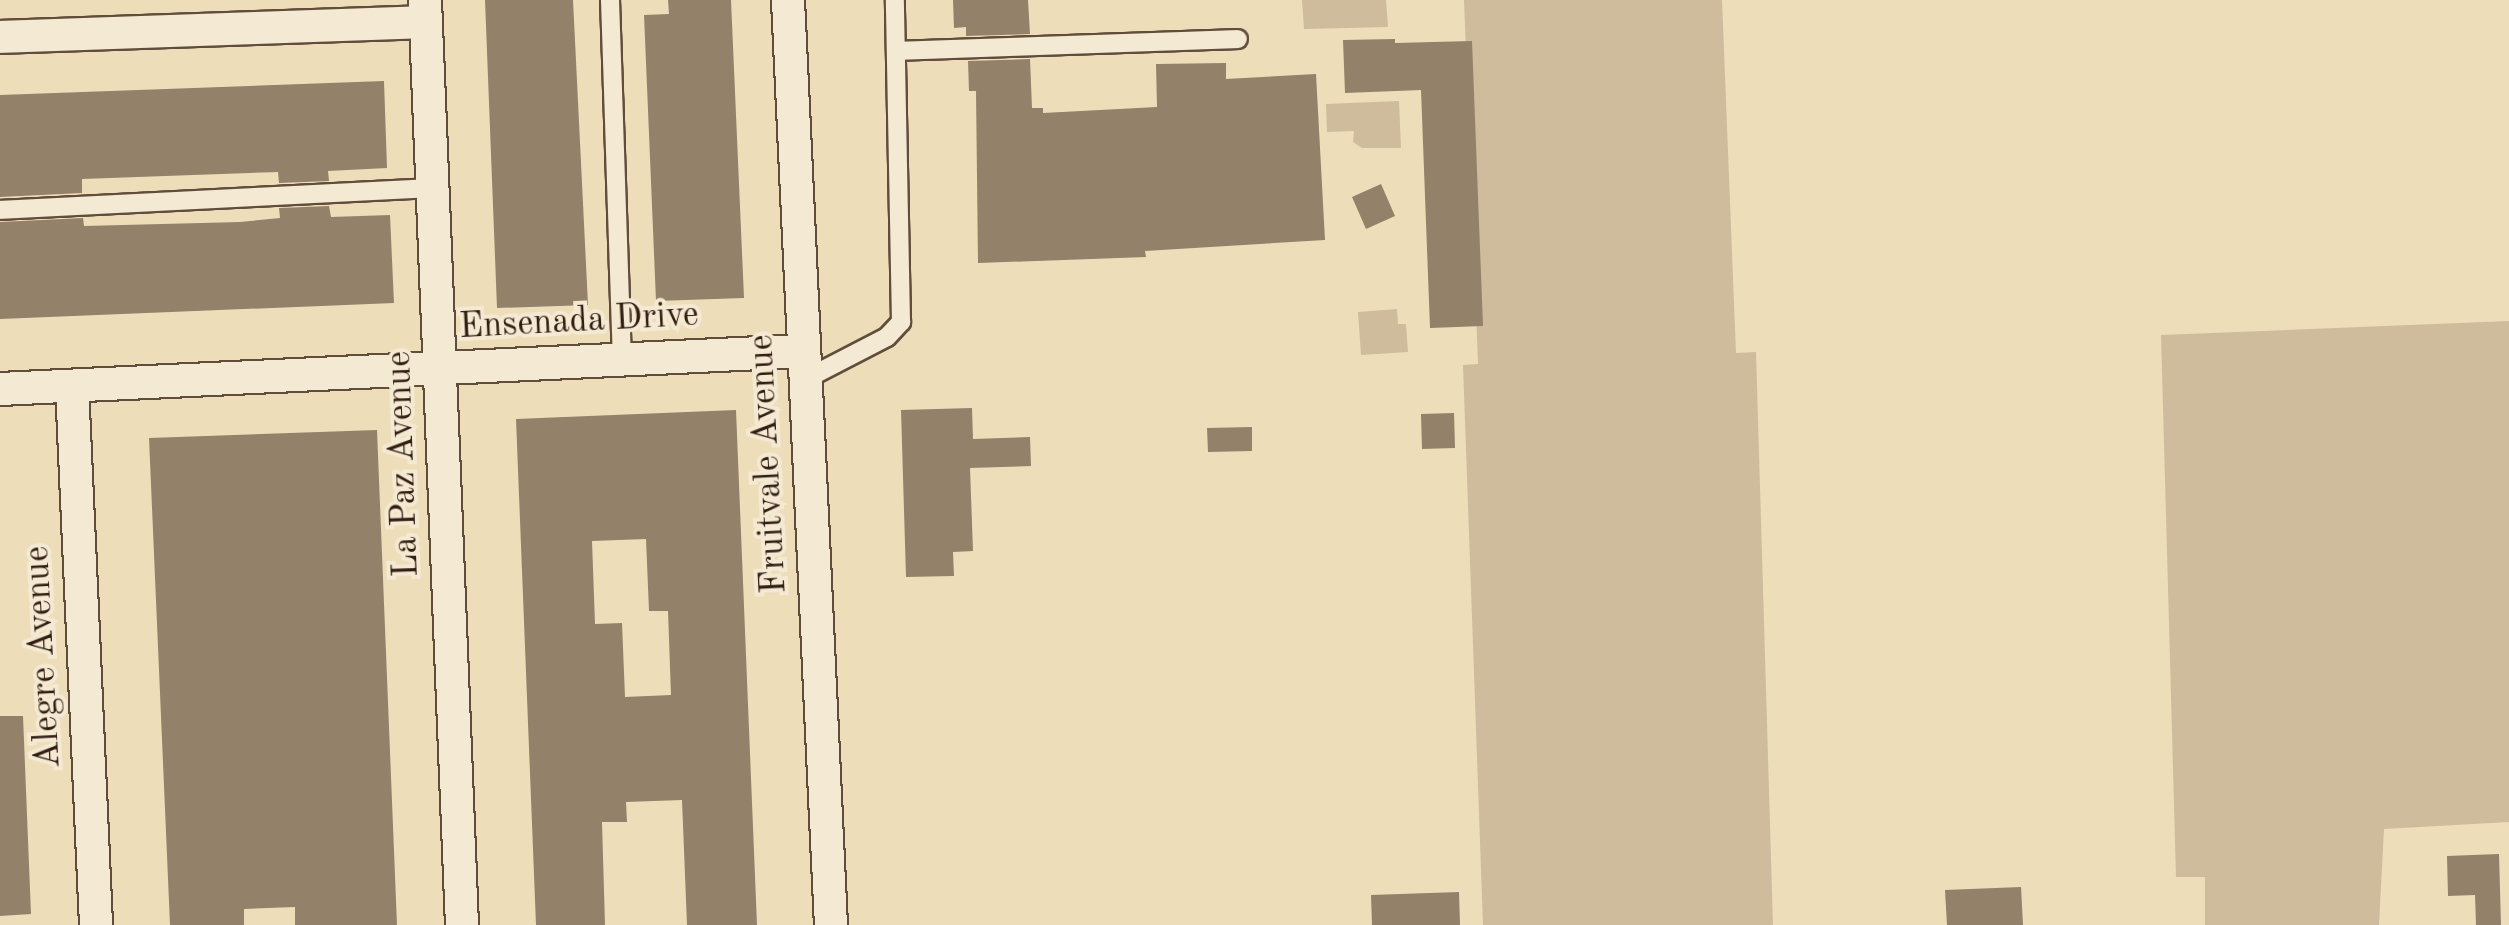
<!DOCTYPE html>
<html>
<head>
<meta charset="utf-8">
<style>
	body { margin:0 }
	#map { position:relative; width:2509px; height:925px; overflow:hidden; background:#eeddb9; font-family:"Old Standard TT",serif }
	div>[style] { position:absolute }
	.green>* { inset:0; background:#cebc9d }
	.building>* { inset:0; background:#938169 }
	.roads { filter:drop-shadow(2px 0 #604d3c) drop-shadow(-2px 0 #604d3c) drop-shadow(0 2px #604d3c) drop-shadow(0 -2px #604d3c) }
	.lane>* { height:18px; margin:-9px; padding:0 9px; transform-origin:9px; border-radius:9px; background:#f4e9d2 }
	.street>* { height:32px; margin:-16px; padding:0 16px; transform-origin:16px; border-radius:16px; background:#f4e9d2 }
	span { translate:-50% -50%; white-space:nowrap; text-align:center; line-height:1.15; -webkit-text-stroke:8px #f4e9d2; paint-order:stroke }
	.street-label { font-size:35px; color:#311d12 }
</style>
</head>
<body>
<div id="map">
	<div class="green">
		<i style="clip-path:polygon(1302px 0,1386px 0,1388px 27px,1304px 29px)"></i>
		<i style="clip-path:polygon(1464px 0,1722px 0,1736px 353px,1756px 352px,1773px 925px,1483px 925px,1463px 365px,1478px 364px)"></i>
		<i style="clip-path:polygon(1399px 101px,1401px 148px,1362px 148px,1353px 142px,1354px 131px,1327px 132px,1326px 104px)"></i>
		<i style="clip-path:polygon(1397px 309px,1398px 324px,1406px 324px,1408px 352px,1361px 355px,1358px 312px)"></i>
		<i style="clip-path:polygon(2509px 321px,2509px 822px,2384px 829px,2379px 925px,2205px 925px,2205px 877px,2176px 877px,2161px 335px)"></i>
	</div>
	<div class="building">
		<i style="clip-path:polygon(485px 0,573px 0,588px 305px,497px 308px)"></i>
		<i style="clip-path:polygon(668px 0,731px 0,744px 298px,656px 301px,644px 15px,669px 14px)"></i>
		<i style="clip-path:polygon(953px 0,1028px 0,1030px 34px,966px 36px,966px 27px,954px 28px)"></i>
		<i style="clip-path:polygon(1395px 39px,1395px 43px,1472px 41px,1483px 326px,1430px 328px,1421px 90px,1345px 93px,1343px 40px)"></i>
		<i style="clip-path:polygon(1030px 59px,1032px 108px,1043px 108px,1043px 113px,1157px 107px,1156px 64px,1226px 63px,1226px 79px,1316px 74px,1325px 240px,1145px 251px,1146px 257px,978px 263px,976px 91px,969px 91px,968px 61px)"></i>
		<i style="clip-path:polygon(384px 81px,387px 168px,328px 171px,329px 181px,279px 183px,278px 172px,82px 179px,82px 193px,0 197px,0 95px)"></i>
		<i style="clip-path:polygon(1381px 184px,1395px 216px,1366px 229px,1352px 197px)"></i>
		<i style="clip-path:polygon(329px 206px,331px 217px,390px 215px,394px 303px,0 319px,0 222px,83px 218px,84px 226px,240px 222px,280px 218px,279px 208px)"></i>
		<i style="clip-path:polygon(972px 408px,973px 439px,1030px 437px,1031px 466px,970px 468px,973px 551px,953px 552px,954px 576px,906px 577px,901px 410px)"></i>
		<i style="clip-path:polygon(evenodd,736px 410px,757px 925px,687px 925px,682px 800px,626px 802px,627px 822px,602px 822px,605px 925px,536px 925px,516px 419px,736px 410px,646px 539px,649px 611px,668px 611px,671px 695px,625px 697px,622px 623px,595px 624px,592px 541px,646px 539px)"></i>
		<i style="clip-path:polygon(1454px 413px,1455px 448px,1422px 449px,1421px 414px)"></i>
		<i style="clip-path:polygon(1252px 427px,1252px 451px,1208px 452px,1207px 428px)"></i>
		<i style="clip-path:polygon(377px 430px,397px 925px,295px 925px,295px 907px,244px 909px,244px 925px,170px 925px,149px 438px)"></i>
		<i style="clip-path:polygon(0 716px,23px 716px,31px 914px,0 916px)"></i>
		<i style="clip-path:polygon(2499px 854px,2501px 925px,2476px 925px,2475px 895px,2448px 896px,2447px 856px)"></i>
		<i style="clip-path:polygon(2021px 887px,2023px 925px,1947px 925px,1945px 890px)"></i>
		<i style="clip-path:polygon(1459px 892px,1460px 925px,1372px 925px,1371px 895px)"></i>
	</div>
	<div class="roads">
		<div class="lane">
			<i style="left:610px;top:0;width:359px;rotate:88.1deg"></i>
			<i style="left:896px;top:51px;width:342px;rotate:-2deg"></i>
			<i style="left:0;top:210px;width:434px;rotate:-2.9deg"></i>
			<i style="left:804px;top:380px;width:93px;rotate:-27.4deg"></i>
			<i style="left:887px;top:337px;width:21px;rotate:-47deg"></i>
			<i style="left:901px;top:322px;width:322px;rotate:-91.1deg"></i>
		</div>
		<div class="street">
			<i style="left:425px;top:0;width:926px;rotate:87.71deg"></i>
			<i style="left:788px;top:0;width:926px;rotate:87.34deg"></i>
			<i style="left:0;top:37px;width:426px;rotate:-2deg"></i>
			<i style="left:72px;top:386px;width:540px;rotate:87.45deg"></i>
			<i style="left:0;top:389px;width:804px;rotate:-2.71deg"></i>
		</div>
	</div>
	<div class="street-label">
		<span style="left:579px;top:322px;rotate:-3deg">Ensenada Drive</span>
		<span style="left:404px;top:464px;rotate:-92deg">La Paz Avenue</span>
		<span style="left:769px;top:464px;rotate:-93deg">Fruitvale Avenue</span>
		<span style="left:44px;top:657px;rotate:-93deg">Alegre Avenue</span>
	</div>
</div>
</body>
</html>
